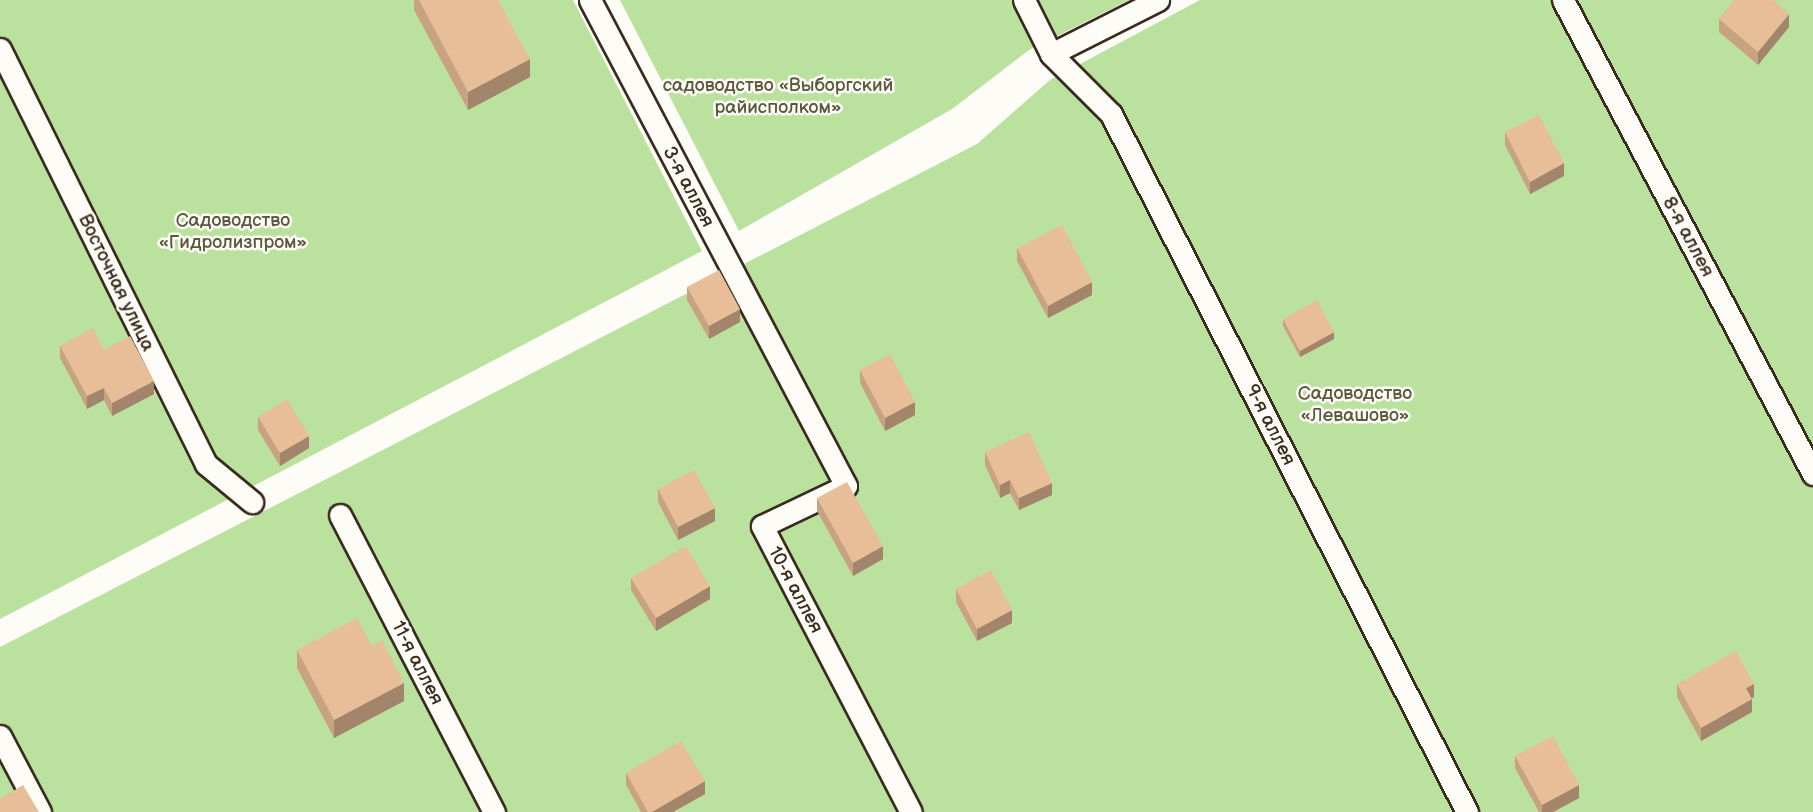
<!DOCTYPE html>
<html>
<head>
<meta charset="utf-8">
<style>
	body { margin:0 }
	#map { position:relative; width:1813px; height:812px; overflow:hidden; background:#fdfcf7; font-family:"Balsamiq Sans",sans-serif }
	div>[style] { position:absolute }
	.green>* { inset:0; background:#bae29e }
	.roads { filter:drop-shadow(2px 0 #3b2a1e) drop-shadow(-2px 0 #3b2a1e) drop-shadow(0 2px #3b2a1e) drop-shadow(0 -2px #3b2a1e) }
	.lane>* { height:21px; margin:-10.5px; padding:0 10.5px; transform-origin:10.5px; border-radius:10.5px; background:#fdfcf7 }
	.wall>* { inset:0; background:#c7a382 }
	.shaded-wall>* { inset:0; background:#a2856a }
	.building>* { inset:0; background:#e7be97 }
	span { translate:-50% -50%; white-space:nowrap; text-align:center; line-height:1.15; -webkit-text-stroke:5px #fdfcf7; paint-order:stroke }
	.park-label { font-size:19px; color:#5b583e }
	.street-label { font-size:19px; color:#3b2a1e }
</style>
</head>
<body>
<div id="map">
	<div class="green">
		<i style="clip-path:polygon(0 0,573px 0,702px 251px,0 619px)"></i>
		<i style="clip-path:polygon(620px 0,1129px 0,1029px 50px,952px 109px,739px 231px)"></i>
		<i style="clip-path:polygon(1200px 0,1813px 0,1813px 812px,0 812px,0 647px,977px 144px,1050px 80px)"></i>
	</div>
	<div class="roads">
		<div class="lane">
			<i style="left:590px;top:0;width:549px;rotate:62.22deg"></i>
			<i style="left:846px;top:486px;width:93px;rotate:154.5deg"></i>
			<i style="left:762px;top:526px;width:322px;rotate:62.5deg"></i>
			<i style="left:1024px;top:0;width:60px;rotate:63.4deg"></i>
			<i style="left:1051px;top:54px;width:85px;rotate:45deg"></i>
			<i style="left:1111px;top:114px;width:784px;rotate:62.98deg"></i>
			<i style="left:1563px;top:0;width:536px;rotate:62.19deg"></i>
			<i style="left:0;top:49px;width:463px;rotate:63.6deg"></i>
			<i style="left:206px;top:464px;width:60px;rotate:39.6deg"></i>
			<i style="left:1051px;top:54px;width:120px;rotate:-26.8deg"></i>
			<i style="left:340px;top:515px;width:335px;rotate:62.6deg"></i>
			<i style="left:0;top:736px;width:86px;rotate:62.2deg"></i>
		</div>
	</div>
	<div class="wall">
		<i style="clip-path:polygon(414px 0,498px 0,530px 77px,468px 110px,414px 10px)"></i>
		<i style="clip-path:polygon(1719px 19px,1789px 27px,1758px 65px,1719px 32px)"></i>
		<i style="clip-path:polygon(1505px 132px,1564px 176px,1530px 194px,1505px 145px)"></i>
		<i style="clip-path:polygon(1017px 248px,1092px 295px,1048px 318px,1017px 261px)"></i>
		<i style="clip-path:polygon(687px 287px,740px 322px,709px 339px,687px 300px)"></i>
		<i style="clip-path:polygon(1283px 319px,1334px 339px,1300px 357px,1283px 326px)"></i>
		<i style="clip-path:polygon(60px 346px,104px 350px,154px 394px,112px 416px,104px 400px,87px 409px,60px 358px)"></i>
		<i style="clip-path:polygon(860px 370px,915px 415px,885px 431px,860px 383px)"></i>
		<i style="clip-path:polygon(258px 417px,309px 448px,280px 466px,258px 430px)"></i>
		<i style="clip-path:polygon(985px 452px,1052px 495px,1019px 510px,1010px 493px,1000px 498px,985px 465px)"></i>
		<i style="clip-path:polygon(658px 489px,715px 521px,678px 540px,658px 502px)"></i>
		<i style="clip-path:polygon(817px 498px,883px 559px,853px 576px,817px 511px)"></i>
		<i style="clip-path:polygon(631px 578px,710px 599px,656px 631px,631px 590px)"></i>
		<i style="clip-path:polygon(956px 589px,1012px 623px,977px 641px,956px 602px)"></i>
		<i style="clip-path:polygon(372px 646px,404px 701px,334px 738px,297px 668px,297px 650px)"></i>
		<i style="clip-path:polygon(1677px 684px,1754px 697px,1752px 698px,1752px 712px,1701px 741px,1677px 697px)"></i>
		<i style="clip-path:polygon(1515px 756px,1579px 798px,1553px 812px,1539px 812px,1515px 768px)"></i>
		<i style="clip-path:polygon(626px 773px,705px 794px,673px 812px,641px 812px,626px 785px)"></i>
	</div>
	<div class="shaded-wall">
		<i style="clip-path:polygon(1789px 14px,1789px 27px,1758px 65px,1758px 52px)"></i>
		<i style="clip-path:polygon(530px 59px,530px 77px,468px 110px,468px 92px)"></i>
		<i style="clip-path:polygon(1564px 163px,1564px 176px,1530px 194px,1530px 182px)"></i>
		<i style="clip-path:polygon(1092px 282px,1092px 295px,1048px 318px,1048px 306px)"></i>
		<i style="clip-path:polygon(740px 309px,740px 322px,709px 339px,709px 326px)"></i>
		<i style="clip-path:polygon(1334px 332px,1334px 339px,1300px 357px,1300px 351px)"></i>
		<i style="clip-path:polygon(154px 381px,154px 394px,112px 416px,112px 403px)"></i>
		<i style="clip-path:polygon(104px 388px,104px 400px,87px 409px,87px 396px)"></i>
		<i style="clip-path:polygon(915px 402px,915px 415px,885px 431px,885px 418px)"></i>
		<i style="clip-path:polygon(309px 436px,309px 448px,280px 466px,280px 453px)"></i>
		<i style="clip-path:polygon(1010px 480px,1010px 493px,1000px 498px,1000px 485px)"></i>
		<i style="clip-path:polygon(1052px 483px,1052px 495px,1019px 510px,1019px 498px)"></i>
		<i style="clip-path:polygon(715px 508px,715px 521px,678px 540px,678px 527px)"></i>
		<i style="clip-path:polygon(883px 546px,883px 559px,853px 576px,853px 563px)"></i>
		<i style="clip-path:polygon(710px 586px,710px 599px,656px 631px,656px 618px)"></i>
		<i style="clip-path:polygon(1012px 610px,1012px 623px,977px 641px,977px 629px)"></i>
		<i style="clip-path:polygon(404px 683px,404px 701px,334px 738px,334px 720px)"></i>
		<i style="clip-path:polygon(1754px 684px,1754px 697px,1746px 701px,1746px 688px)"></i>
		<i style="clip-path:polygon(1752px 699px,1752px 712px,1701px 741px,1701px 728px)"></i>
		<i style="clip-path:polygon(705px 781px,705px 794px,673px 812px,652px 812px)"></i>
		<i style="clip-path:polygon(1579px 785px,1579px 798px,1553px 812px,1542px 812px,1542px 805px)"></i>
	</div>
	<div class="building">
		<i style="clip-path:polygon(419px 0,498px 0,530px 59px,468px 92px)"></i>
		<i style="clip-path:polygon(1734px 0,1773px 0,1789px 14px,1758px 52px,1719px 19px)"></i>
		<i style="clip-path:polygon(1539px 115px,1564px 163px,1530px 182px,1505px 132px)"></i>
		<i style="clip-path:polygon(1062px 225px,1092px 282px,1048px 306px,1017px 248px)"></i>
		<i style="clip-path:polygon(719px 270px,740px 309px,709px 326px,687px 287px)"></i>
		<i style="clip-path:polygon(1317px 300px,1334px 332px,1300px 351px,1283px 319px)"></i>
		<i style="clip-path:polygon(93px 328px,104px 350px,130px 336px,154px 381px,112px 403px,104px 388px,87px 396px,60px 346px)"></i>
		<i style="clip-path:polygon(890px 354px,915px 402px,885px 418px,860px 370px)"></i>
		<i style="clip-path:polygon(287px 399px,309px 436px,280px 453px,258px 417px)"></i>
		<i style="clip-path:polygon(1029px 432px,1052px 483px,1019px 498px,1010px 480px,1000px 485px,985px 452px)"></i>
		<i style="clip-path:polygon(694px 470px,715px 508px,678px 527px,658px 489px)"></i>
		<i style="clip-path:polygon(847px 482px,883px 546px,853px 563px,817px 498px)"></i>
		<i style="clip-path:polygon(686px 546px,710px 586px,656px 618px,631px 578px)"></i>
		<i style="clip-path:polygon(991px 570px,1012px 610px,977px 629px,956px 589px)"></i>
		<i style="clip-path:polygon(357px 618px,372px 646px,382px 640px,404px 683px,334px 720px,297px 650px)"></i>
		<i style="clip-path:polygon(1736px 651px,1754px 684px,1746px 688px,1752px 699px,1701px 728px,1677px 684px)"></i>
		<i style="clip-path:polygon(1553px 736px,1579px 785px,1542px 805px,1515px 756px)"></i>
		<i style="clip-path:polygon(681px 741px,705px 781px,652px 812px,648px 812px,626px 773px)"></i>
		<i style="clip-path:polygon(23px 785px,39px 812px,0 812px,0 799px)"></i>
	</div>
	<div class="park-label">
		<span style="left:778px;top:97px">садоводство «Выборгский<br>райисполком»</span>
		<span style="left:233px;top:232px">Садоводство<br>«Гидролизпром»</span>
		<span style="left:1355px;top:405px">Садоводство<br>«Левашово»</span>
	</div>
	<div class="street-label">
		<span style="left:688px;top:187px;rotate:62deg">3-я аллея</span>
		<span style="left:1688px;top:237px;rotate:62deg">8-я аллея</span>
		<span style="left:116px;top:283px;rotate:64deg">Восточная улица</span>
		<span style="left:1270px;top:425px;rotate:63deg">9-я аллея</span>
		<span style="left:795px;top:590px;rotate:62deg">10-я аллея</span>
		<span style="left:417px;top:663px;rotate:63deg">11-я аллея</span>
	</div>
</div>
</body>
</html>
